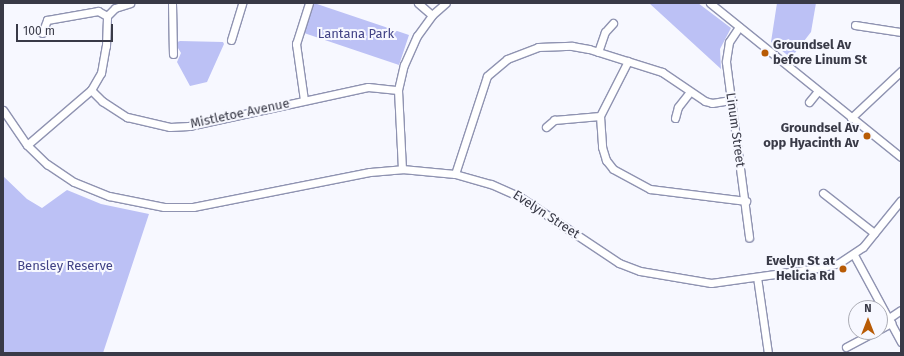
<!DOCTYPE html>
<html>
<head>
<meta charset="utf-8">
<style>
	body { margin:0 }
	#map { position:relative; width:904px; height:356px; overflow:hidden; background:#f7f8ff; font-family:"Fira Sans",sans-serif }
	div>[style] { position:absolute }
	.green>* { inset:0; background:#bcc1f5 }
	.roads { filter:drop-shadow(1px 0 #8f93b1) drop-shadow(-1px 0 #8f93b1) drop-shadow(0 1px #8f93b1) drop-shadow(0 -1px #8f93b1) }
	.minor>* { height:7px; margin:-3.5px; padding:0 3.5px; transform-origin:3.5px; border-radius:3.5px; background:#fff }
	.dots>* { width:11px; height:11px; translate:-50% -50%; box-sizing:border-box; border:2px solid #f7f8ff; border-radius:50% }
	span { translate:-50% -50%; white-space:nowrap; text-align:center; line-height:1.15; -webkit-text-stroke:4px #f7f8ff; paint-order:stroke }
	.park-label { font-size:13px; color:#414285 }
	.poi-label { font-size:13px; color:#393a47; font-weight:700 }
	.left { translate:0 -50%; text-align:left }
	.right { translate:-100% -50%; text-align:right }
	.street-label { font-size:13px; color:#393a47 }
	.frame { position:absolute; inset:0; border:4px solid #393a47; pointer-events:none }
	.north { position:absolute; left:848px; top:300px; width:40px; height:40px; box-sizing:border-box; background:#f7f8ff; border:1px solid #abacb5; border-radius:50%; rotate:0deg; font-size:11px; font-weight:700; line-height:16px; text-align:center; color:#393a47 }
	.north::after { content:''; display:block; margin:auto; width:14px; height:18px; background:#b85b05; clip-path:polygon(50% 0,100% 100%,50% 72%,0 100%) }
	.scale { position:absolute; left:16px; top:24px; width:97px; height:18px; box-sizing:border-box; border:2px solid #393a47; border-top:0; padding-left:5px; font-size:12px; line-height:14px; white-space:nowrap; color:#393a47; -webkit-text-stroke:3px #f7f8ff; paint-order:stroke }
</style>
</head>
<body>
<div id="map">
	<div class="green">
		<i style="clip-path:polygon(314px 3px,409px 35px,399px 65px,304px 33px)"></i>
		<i style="clip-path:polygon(649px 3px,698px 3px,731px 28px,720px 49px,721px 69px)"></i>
		<i style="clip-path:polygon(777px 3px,816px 3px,811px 32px,791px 58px,771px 42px)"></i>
		<i style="clip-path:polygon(180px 41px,223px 42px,224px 44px,207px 82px,190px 86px,177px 62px,181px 53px,175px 43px)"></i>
		<i style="clip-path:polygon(3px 176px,27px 199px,42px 208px,67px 190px,101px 204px,149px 214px,103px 353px,3px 353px)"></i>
	</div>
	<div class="roads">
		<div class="minor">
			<i style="left:172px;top:3px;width:51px;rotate:88.9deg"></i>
			<i style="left:418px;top:3px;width:18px;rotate:41deg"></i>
			<i style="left:710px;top:3px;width:245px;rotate:38.9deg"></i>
			<i style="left:107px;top:16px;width:11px;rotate:-45deg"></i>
			<i style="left:115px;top:8px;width:16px;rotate:-18deg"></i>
			<i style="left:855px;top:25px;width:47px;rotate:8.7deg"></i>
			<i style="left:739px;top:27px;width:18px;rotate:124deg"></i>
			<i style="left:729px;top:42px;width:20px;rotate:99deg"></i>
			<i style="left:726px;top:62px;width:177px;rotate:82.5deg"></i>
			<i style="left:42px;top:33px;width:14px;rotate:-69deg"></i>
			<i style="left:47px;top:20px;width:52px;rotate:-10deg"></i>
			<i style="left:98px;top:11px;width:10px;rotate:29deg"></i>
			<i style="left:231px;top:40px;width:39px;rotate:-73deg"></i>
			<i style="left:598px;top:52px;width:21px;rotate:-71deg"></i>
			<i style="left:605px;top:32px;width:12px;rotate:-48deg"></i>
			<i style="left:628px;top:61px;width:62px;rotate:117deg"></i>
			<i style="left:600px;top:116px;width:31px;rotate:86deg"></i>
			<i style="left:602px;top:147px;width:14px;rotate:73deg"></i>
			<i style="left:606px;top:160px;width:11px;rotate:52deg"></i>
			<i style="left:613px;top:169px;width:42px;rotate:28.4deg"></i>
			<i style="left:650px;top:189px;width:97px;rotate:7.1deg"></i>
			<i style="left:91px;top:90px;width:16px;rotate:45deg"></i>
			<i style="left:102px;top:101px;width:30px;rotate:33deg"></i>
			<i style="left:127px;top:117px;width:44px;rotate:13.1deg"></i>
			<i style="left:170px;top:127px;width:19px;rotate:-3deg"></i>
			<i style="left:189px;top:126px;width:183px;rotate:-12.3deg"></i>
			<i style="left:368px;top:87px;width:30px;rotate:6deg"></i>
			<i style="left:304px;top:100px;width:57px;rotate:-98.1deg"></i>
			<i style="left:296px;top:44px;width:43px;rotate:-72.4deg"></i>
			<i style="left:809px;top:102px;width:14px;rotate:-51deg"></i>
			<i style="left:3px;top:110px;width:42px;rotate:55.6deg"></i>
			<i style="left:27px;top:145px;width:28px;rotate:44deg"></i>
			<i style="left:47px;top:164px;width:32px;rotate:34deg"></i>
			<i style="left:74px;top:182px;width:38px;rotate:22deg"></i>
			<i style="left:109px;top:196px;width:56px;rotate:11.3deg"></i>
			<i style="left:164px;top:207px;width:29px"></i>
			<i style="left:193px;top:207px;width:180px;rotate:-11.2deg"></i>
			<i style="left:370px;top:172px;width:32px;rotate:-5deg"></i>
			<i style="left:402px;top:169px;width:53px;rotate:5.4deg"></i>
			<i style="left:455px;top:174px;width:37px;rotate:16deg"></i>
			<i style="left:491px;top:184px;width:32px;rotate:24deg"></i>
			<i style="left:520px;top:197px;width:119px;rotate:33.7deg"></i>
			<i style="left:619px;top:263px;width:22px;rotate:21deg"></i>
			<i style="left:640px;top:271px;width:72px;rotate:9.6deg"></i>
			<i style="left:711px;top:283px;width:108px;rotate:-8deg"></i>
			<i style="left:818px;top:268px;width:22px;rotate:-13deg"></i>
			<i style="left:839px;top:263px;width:29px;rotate:-34deg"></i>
			<i style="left:863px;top:247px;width:60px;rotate:-51deg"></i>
			<i style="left:675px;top:118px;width:11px;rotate:-75deg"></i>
			<i style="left:678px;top:107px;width:18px;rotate:-52deg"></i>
			<i style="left:851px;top:118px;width:69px;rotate:-43.2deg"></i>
			<i style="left:546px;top:127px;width:11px;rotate:-41deg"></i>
			<i style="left:554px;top:120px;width:46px;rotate:-5deg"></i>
			<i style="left:27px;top:145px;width:84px;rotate:-40.7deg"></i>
			<i style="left:91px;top:90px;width:20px;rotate:-60deg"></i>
			<i style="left:101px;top:73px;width:27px;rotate:-80deg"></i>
			<i style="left:106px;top:46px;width:30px;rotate:-88deg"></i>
			<i style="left:402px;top:169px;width:79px;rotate:-92.9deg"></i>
			<i style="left:398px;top:90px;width:26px;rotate:-77deg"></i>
			<i style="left:404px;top:65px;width:32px;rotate:-66deg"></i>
			<i style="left:417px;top:36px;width:26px;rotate:-54deg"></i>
			<i style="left:432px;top:15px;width:18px;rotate:-41deg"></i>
			<i style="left:455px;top:174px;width:103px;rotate:-71.9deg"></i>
			<i style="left:487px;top:76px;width:26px;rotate:-40deg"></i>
			<i style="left:507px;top:59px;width:33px;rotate:-21deg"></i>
			<i style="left:538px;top:47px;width:34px;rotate:-2deg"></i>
			<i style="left:572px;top:46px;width:17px;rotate:10deg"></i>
			<i style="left:589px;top:49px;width:77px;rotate:17.5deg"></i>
			<i style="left:662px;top:72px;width:52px;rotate:34deg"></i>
			<i style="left:705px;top:101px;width:7px;rotate:16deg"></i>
			<i style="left:712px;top:103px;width:19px;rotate:-9deg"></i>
			<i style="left:823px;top:193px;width:65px;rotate:38.1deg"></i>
			<i style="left:854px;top:255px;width:99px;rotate:61.6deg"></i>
			<i style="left:757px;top:277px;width:77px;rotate:81.8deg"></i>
			<i style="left:889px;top:318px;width:14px;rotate:-34deg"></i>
			<i style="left:880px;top:329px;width:13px;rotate:-29deg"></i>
			<i style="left:846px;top:347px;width:32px;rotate:-28deg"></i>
		</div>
	</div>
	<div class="dots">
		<i style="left:765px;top:53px;background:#b85b05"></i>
		<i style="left:867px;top:136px;background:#b85b05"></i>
		<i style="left:843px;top:269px;background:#b85b05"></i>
	</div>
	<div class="park-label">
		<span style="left:356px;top:34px">Lantana Park</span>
		<span style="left:65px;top:266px">Bensley Reserve</span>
	</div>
	<div class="poi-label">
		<span class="left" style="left:773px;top:53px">Groundsel Av<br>before Linum St</span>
		<span class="right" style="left:859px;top:136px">Groundsel Av<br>opp Hyacinth Av</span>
		<span class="right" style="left:835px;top:269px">Evelyn St at<br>Helicia Rd</span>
	</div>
	<div class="street-label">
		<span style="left:240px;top:114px;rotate:-12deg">Mistletoe Avenue</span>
		<span style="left:735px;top:130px;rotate:82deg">Linum Street</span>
		<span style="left:546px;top:215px;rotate:33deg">Evelyn Street</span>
	</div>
	<div class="frame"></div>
	<div class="north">N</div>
	<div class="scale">100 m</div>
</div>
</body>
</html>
